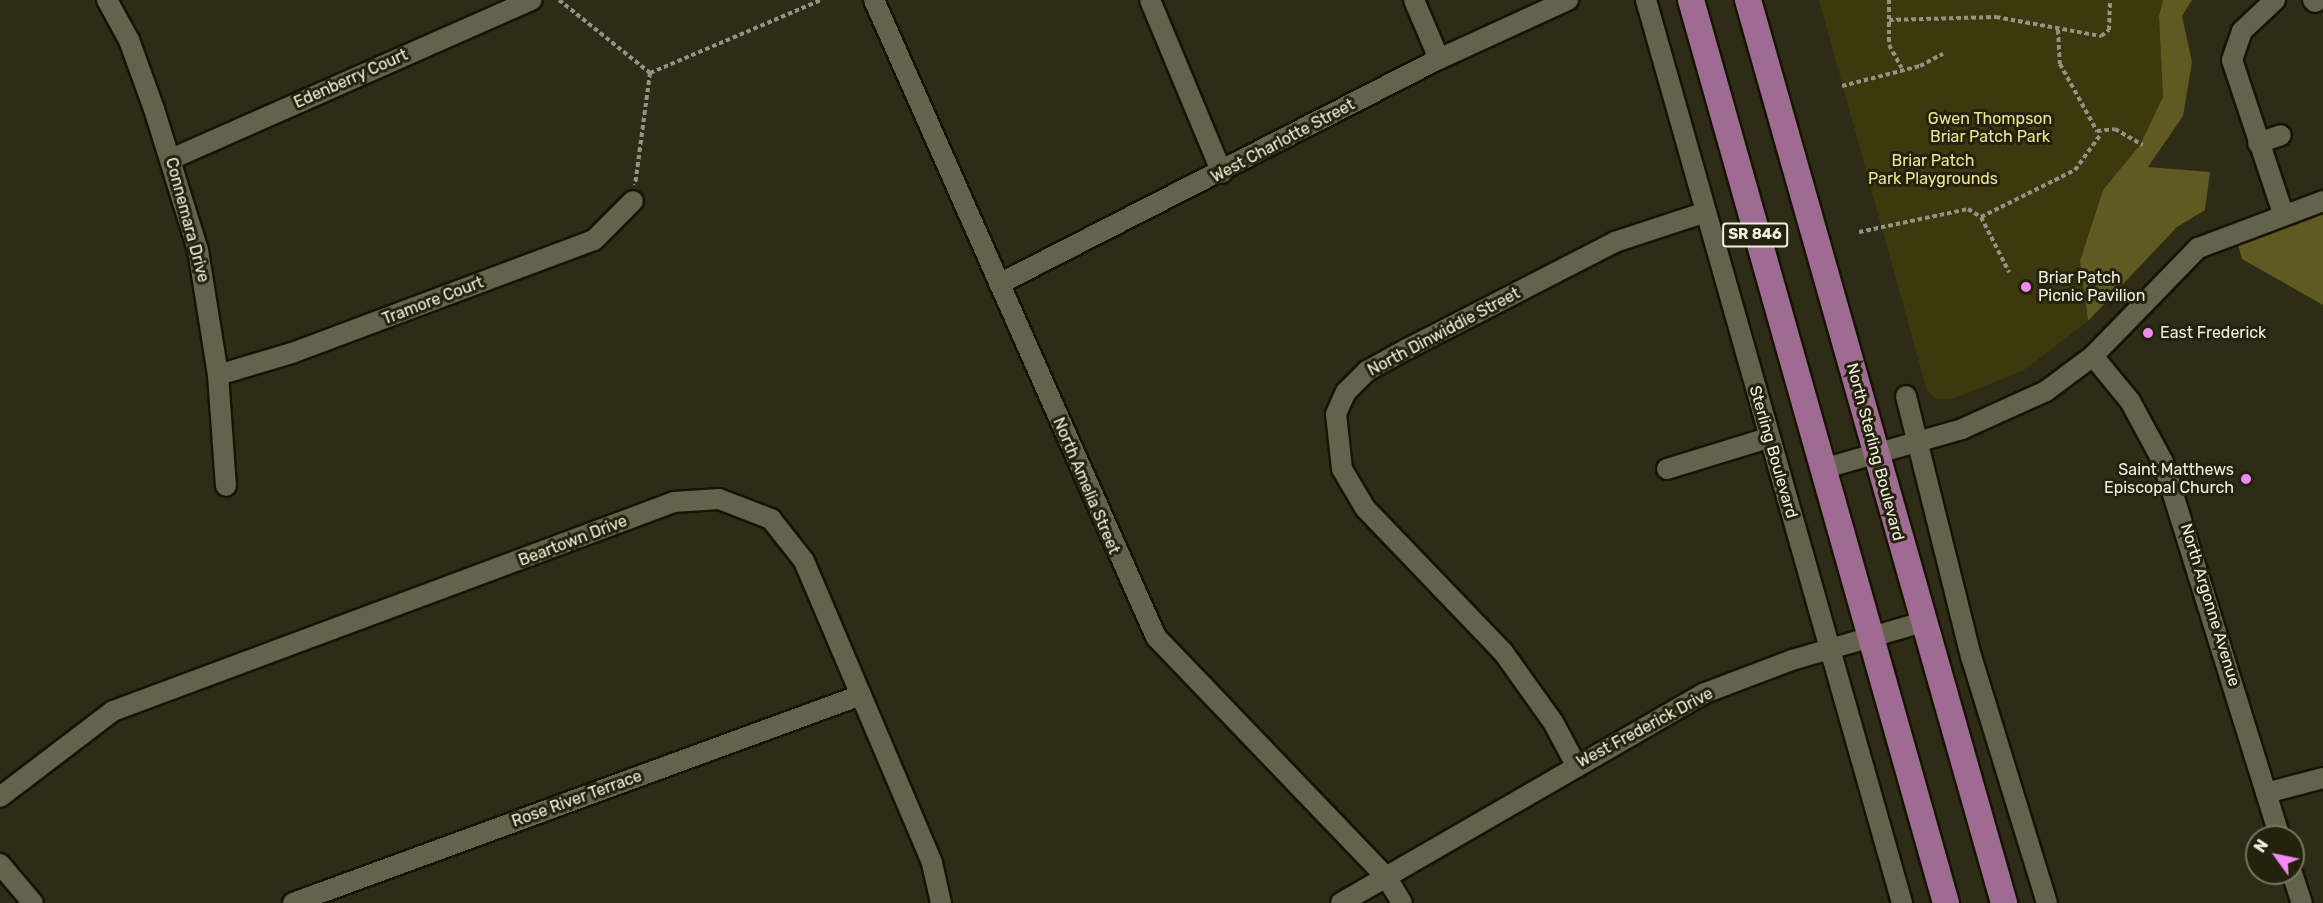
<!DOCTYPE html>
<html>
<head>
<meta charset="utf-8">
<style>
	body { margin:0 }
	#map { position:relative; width:2323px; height:903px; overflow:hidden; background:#2e2c16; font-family:Rubik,sans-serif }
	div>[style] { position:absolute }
	.green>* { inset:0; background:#3c390e }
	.forest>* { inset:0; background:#5f5a20 }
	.path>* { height:4px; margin-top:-2px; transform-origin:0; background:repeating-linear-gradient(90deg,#949381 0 4.5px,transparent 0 7.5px) }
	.roads { filter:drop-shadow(2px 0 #161401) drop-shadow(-2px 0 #161401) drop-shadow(0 2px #161401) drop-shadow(0 -2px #161401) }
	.minor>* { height:20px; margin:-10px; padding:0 10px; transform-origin:10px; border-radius:10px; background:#63624a }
	.major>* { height:26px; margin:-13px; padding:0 13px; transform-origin:13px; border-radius:13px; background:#9e6b93 }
	.dots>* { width:16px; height:16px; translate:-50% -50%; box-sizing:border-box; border:3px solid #24220c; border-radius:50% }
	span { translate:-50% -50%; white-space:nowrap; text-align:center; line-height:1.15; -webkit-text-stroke:6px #24220c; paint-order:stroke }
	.shield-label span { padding:2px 4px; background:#24220c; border:2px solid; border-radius:4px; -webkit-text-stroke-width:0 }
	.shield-label { font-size:15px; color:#f1f1e3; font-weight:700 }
	.street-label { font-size:16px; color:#f1f1e3 }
	.park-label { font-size:16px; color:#ece790 }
	.poi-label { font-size:16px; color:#f1f1e3 }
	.left { translate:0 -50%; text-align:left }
	.right { translate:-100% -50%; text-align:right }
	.north { position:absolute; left:2245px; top:825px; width:60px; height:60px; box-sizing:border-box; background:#24220c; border:2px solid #767562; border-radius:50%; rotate:303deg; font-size:16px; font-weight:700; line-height:24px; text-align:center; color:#f1f1e3 }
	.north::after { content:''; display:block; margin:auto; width:21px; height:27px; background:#f38af1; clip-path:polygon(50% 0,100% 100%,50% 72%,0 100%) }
</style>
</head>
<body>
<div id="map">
	<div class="green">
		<i style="clip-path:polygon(1819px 0,2163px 0,2159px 16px,2163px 97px,2140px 145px,2103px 190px,2080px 261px,2088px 321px,2024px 370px,1952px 399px,1936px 399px,1927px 391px)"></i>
	</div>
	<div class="forest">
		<i style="clip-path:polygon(2163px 0,2192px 0,2182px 16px,2192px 62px,2183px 116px,2148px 167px,2210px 172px,2205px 210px,2177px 227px,2088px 321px,2080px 261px,2103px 190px,2140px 145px,2163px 97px,2159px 16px)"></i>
		<i style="clip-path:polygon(2323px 201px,2323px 305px,2242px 259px,2234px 230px)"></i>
	</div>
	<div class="path">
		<i style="left:559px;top:0;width:117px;rotate:38.7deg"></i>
		<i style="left:650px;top:73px;width:113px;rotate:97.6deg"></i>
		<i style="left:1889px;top:0;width:45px;rotate:90deg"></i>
		<i style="left:1889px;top:45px;width:26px;rotate:61deg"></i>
		<i style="left:1889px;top:20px;width:107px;rotate:-1.6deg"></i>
		<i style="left:1996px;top:17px;width:107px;rotate:10.3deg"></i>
		<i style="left:2101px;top:36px;width:10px;rotate:-37deg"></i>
		<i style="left:2109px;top:30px;width:30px;rotate:-88deg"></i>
		<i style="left:2058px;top:30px;width:34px;rotate:87deg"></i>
		<i style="left:2060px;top:64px;width:77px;rotate:61.1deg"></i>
		<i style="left:2097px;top:131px;width:18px;rotate:-6deg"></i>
		<i style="left:2115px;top:129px;width:32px;rotate:30deg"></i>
		<i style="left:650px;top:73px;width:186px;rotate:-23.1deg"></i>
		<i style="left:1842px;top:86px;width:81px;rotate:-14.4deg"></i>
		<i style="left:1920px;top:66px;width:26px;rotate:-28deg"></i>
		<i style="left:1981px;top:217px;width:105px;rotate:-26.6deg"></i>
		<i style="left:2075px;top:170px;width:44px;rotate:-54.2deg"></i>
		<i style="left:1859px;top:232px;width:111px;rotate:-11.9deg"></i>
		<i style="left:1968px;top:209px;width:15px;rotate:32deg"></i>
		<i style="left:1981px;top:217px;width:62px;rotate:63deg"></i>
	</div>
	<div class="roads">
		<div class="minor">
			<i style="left:107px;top:0;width:46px;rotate:61.2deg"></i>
			<i style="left:129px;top:40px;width:73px;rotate:70.1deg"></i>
			<i style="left:154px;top:109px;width:148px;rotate:72.7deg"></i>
			<i style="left:198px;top:250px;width:127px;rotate:80.9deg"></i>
			<i style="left:218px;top:375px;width:111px;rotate:85.9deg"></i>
			<i style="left:874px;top:0;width:697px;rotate:66.12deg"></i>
			<i style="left:1156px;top:637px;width:334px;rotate:46.2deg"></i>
			<i style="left:1387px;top:878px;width:29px;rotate:59deg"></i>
			<i style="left:1150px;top:0;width:187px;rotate:67.4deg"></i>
			<i style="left:1414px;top:0;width:64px;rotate:67deg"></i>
			<i style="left:1646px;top:0;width:939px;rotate:74.17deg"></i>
			<i style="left:2275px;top:0;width:45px;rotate:136.8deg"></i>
			<i style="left:2242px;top:31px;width:31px;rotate:109deg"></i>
			<i style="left:2232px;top:60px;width:161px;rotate:71.6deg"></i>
			<i style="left:2313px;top:0;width:3px;rotate:45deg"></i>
			<i style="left:2258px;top:143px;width:24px;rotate:-19deg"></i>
			<i style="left:171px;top:159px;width:394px;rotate:-23.8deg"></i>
			<i style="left:999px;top:284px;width:494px;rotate:-27.1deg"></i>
			<i style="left:1439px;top:59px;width:142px;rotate:-24.6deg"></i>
			<i style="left:2093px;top:356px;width:58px;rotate:50.6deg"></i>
			<i style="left:2130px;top:401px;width:69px;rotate:61.6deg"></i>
			<i style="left:2163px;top:462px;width:393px;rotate:72.7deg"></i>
			<i style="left:218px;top:375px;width:77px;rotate:-16.6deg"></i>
			<i style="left:292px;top:353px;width:322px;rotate:-20.5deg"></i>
			<i style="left:594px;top:240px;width:55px;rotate:-45deg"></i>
			<i style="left:1906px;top:396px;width:268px;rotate:76deg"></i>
			<i style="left:1971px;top:656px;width:258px;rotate:72.9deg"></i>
			<i style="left:1667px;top:469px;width:106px;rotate:-17.1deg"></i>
			<i style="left:1822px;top:469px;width:146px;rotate:-15.9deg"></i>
			<i style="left:1962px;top:429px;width:92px;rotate:-24.3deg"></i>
			<i style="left:2046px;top:391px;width:59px;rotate:-36.7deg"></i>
			<i style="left:2093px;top:356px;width:151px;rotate:-45.8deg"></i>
			<i style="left:2198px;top:248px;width:134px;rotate:-20.6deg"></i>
			<i style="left:1576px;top:765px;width:49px;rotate:-118.1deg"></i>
			<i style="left:1553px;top:722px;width:86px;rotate:-125.5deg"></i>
			<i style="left:1503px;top:652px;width:199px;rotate:-133.8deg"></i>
			<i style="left:1365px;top:508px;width:45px;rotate:-120.5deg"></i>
			<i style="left:1342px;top:469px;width:55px;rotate:-96.2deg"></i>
			<i style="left:1336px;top:414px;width:24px;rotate:-66deg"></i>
			<i style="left:1346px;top:392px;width:30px;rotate:-45deg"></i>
			<i style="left:1367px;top:371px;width:46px;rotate:-28.8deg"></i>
			<i style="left:1407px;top:349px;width:234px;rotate:-27.2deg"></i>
			<i style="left:1615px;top:242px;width:93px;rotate:-18.2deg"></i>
			<i style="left:2266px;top:793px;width:59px;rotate:-14.7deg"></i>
			<i style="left:0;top:797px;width:142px;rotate:-37.3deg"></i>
			<i style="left:113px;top:711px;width:599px;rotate:-20.43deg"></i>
			<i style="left:674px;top:502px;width:45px;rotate:-3.8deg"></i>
			<i style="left:719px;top:499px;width:56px;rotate:21deg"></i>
			<i style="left:771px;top:519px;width:53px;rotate:51.8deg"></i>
			<i style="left:804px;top:561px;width:328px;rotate:67deg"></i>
			<i style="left:932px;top:863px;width:41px;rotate:77.3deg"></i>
			<i style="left:0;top:864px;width:51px;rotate:49.8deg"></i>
			<i style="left:2292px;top:873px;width:32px;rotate:72deg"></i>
			<i style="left:293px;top:903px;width:605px;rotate:-20.11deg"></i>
			<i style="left:1341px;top:903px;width:420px;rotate:-30deg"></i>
			<i style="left:1705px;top:693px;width:93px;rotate:-20.8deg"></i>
			<i style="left:1792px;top:660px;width:136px;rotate:-16.2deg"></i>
		</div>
		<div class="major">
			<i style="left:1691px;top:0;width:938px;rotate:74.23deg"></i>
			<i style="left:1748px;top:0;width:939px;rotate:74.17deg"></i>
		</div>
	</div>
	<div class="dots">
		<i style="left:2026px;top:287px;background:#f38af1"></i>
		<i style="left:2148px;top:333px;background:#f38af1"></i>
		<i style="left:2246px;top:479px;background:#f38af1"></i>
	</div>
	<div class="shield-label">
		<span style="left:1755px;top:235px">SR 846</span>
	</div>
	<div class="street-label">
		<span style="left:351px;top:79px;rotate:-24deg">Edenberry Court</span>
		<span style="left:1283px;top:141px;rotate:-28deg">West Charlotte Street</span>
		<span style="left:187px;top:220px;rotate:75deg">Connemara Drive</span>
		<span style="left:433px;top:301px;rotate:-21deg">Tramore Court</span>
		<span style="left:1444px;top:332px;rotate:-28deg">North Dinwiddie Street</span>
		<span style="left:1773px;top:452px;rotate:74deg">Sterling Boulevard</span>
		<span style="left:1875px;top:452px;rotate:75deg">North Sterling Boulevard</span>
		<span style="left:1086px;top:486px;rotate:67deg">North Amelia Street</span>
		<span style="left:573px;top:541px;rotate:-21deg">Beartown Drive</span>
		<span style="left:2210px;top:605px;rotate:73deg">North Argonne Avenue</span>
		<span style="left:1645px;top:728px;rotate:-28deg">West Frederick Drive</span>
		<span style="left:577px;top:799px;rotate:-20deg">Rose River Terrace</span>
	</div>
	<div class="park-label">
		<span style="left:1990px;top:128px">Gwen Thompson<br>Briar Patch Park</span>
		<span style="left:1933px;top:170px">Briar Patch<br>Park Playgrounds</span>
	</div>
	<div class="poi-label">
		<span class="left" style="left:2038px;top:287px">Briar Patch<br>Picnic Pavilion</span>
		<span class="left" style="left:2160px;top:333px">East Frederick</span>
		<span class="right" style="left:2234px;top:479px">Saint Matthews<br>Episcopal Church</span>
	</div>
	<div class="north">N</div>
</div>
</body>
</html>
